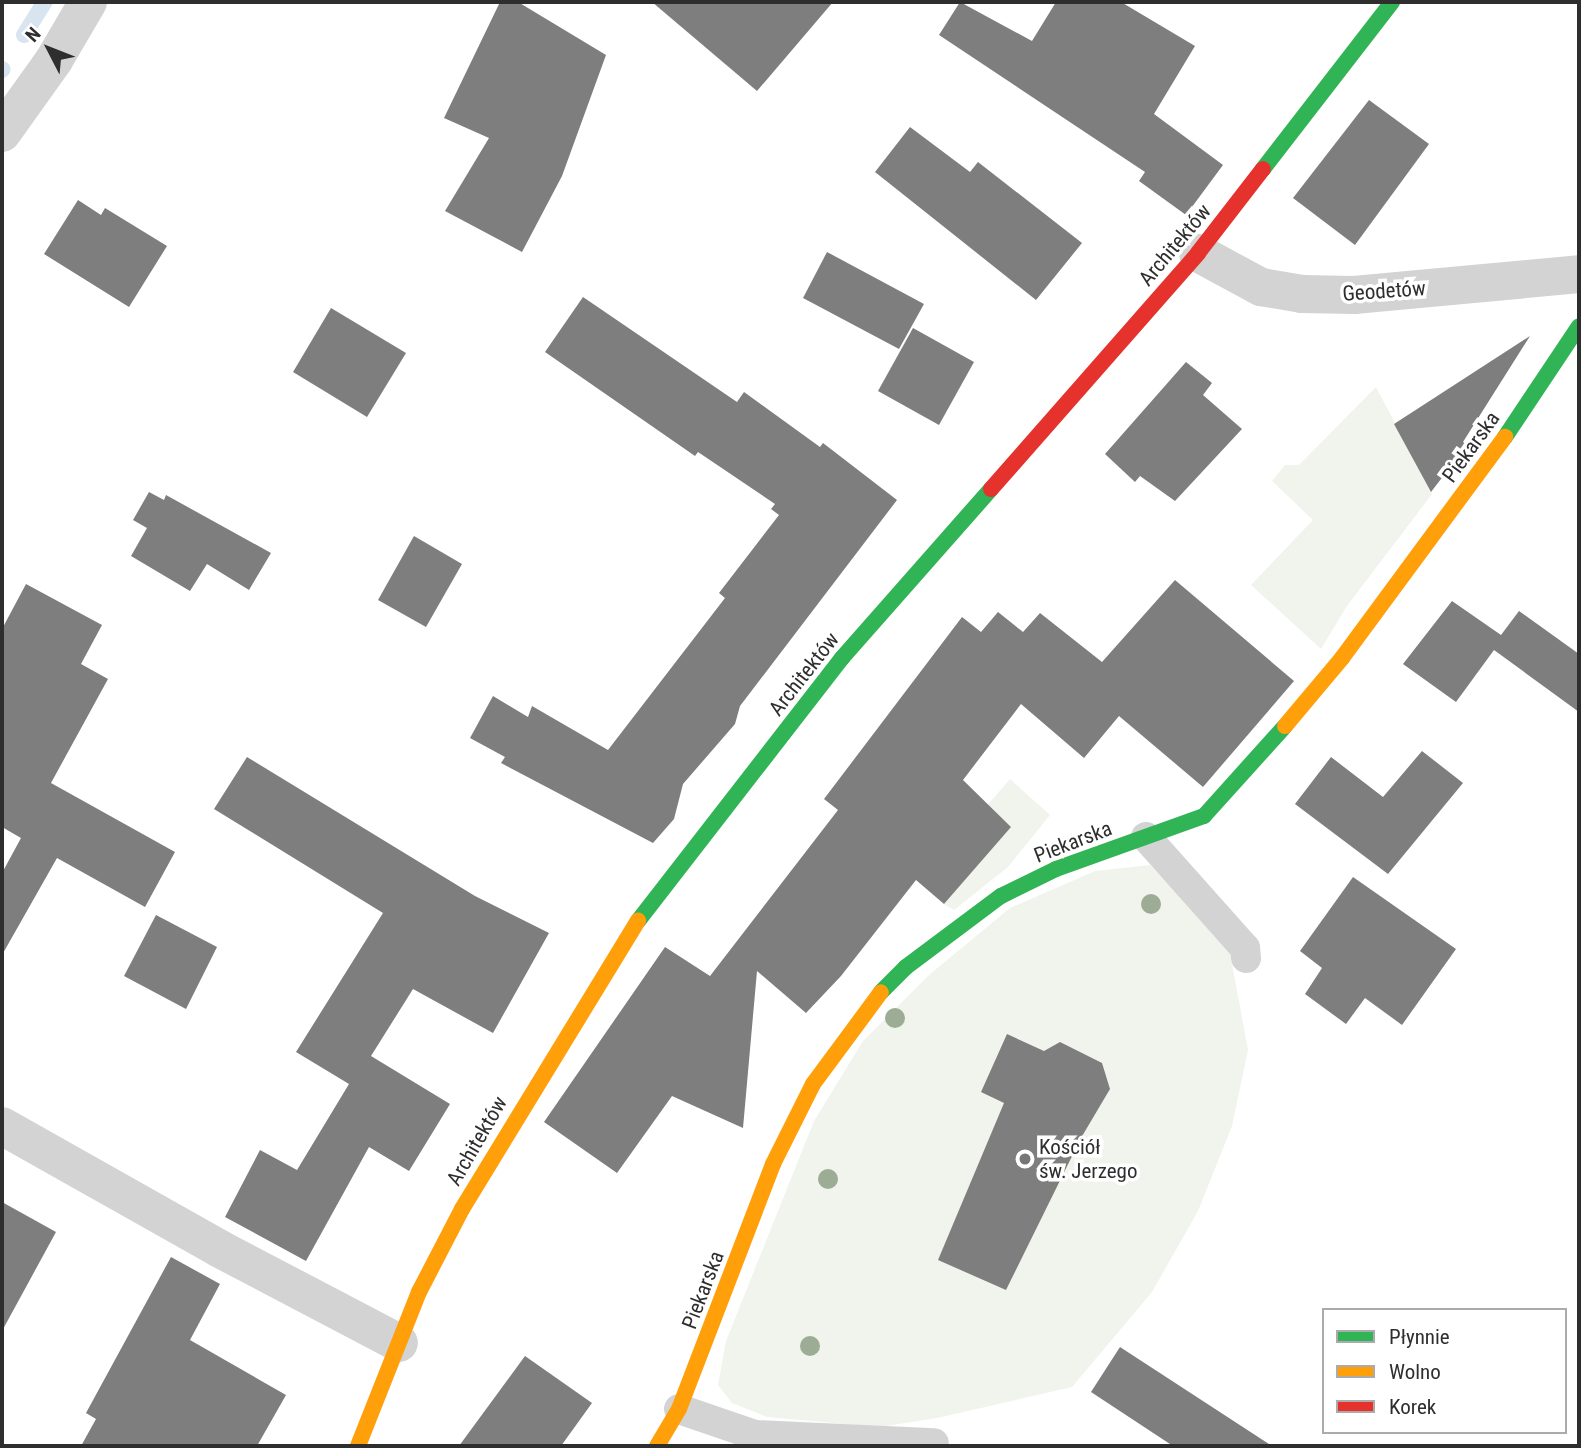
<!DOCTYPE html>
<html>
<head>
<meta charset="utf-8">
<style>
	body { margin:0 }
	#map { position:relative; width:1581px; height:1448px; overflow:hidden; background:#fff; font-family:"Roboto Condensed",sans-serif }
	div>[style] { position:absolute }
	.green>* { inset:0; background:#f0f4ec }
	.stream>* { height:16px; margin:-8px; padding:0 8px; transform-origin:8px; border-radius:8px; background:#d8e5f1 }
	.building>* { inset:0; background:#7e7e7e }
	.lane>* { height:30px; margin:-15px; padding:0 15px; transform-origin:15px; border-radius:15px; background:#d3d3d3 }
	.street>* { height:38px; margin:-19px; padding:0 19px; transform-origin:19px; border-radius:19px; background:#d3d3d3 }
	.fast>* { height:16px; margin:-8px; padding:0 8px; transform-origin:8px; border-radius:8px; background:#30b455 }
	.slow>* { height:16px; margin:-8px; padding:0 8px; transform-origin:8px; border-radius:8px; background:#ff9f0a }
	.jam>* { height:16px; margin:-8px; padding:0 8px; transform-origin:8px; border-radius:8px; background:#e5322d }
	.trees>* { width:20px; height:20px; margin:-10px; border-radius:50%; background:#9dac94 }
	.dots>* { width:19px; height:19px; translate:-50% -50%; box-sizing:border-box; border:4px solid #fff; border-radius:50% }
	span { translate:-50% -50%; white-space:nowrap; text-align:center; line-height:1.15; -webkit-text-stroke:7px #fff; paint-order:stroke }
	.street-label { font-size:21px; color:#2e2e2e }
	.poi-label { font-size:21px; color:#2e2e2e }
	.left { translate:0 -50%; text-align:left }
	.frame { position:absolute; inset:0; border:4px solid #2e2e2e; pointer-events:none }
	.legend { position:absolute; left:1322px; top:1308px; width:245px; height:126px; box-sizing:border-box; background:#fff; border:2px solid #ababab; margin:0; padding:9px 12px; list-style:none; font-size:21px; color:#2e2e2e }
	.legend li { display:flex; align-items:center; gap:14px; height:35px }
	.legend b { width:35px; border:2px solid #ababab }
	.north { position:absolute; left:14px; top:14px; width:70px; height:70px; -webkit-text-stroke:5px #fff; paint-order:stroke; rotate:312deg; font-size:19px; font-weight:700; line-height:28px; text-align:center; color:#2e2e2e }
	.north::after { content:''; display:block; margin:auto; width:24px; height:32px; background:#2e2e2e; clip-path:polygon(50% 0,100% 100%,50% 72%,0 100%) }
</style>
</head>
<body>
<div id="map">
	<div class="green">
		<i style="clip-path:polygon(1376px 387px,1432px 494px,1347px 606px,1321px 649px,1251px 585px,1313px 520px,1272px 481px,1285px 465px,1299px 465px)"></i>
		<i style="clip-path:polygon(1010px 779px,1050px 815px,1008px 867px,954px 910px,944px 904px,975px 868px,951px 847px)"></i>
		<i style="clip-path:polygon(1150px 865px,1229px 948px,1248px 1050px,1232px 1126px,1198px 1211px,1152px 1292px,1072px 1387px,937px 1418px,879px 1427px,767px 1417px,732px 1403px,718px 1385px,726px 1341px,814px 1121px,863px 1041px,929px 975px,1010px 908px,1095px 871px)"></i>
	</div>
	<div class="stream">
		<i style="left:24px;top:35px;width:39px;rotate:-58deg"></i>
		<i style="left:2px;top:70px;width:1px;rotate:-45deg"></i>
	</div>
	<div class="building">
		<i style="clip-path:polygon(500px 2px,518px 2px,606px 55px,562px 176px,522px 252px,445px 211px,489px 138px,444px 118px)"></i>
		<i style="clip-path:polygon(652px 2px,833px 2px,757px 91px)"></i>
		<i style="clip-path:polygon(960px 2px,1032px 41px,1056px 2px,1121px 2px,1195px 46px,1154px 114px,1223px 165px,1186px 215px,1139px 181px,1145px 172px,939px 35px)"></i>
		<i style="clip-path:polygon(1369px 100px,1429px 144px,1355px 245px,1293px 198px)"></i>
		<i style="clip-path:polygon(910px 127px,970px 172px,978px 162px,1082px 243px,1036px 300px,875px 172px)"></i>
		<i style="clip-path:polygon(78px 200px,101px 215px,105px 208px,167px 246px,129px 307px,44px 254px)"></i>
		<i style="clip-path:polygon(827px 252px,924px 304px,899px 349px,803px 298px)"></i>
		<i style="clip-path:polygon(583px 297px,737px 402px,744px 392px,820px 447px,823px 443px,897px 500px,740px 706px,735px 724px,683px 784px,674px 819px,653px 843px,501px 763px,505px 757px,470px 738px,493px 696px,528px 717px,532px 706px,608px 750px,725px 598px,719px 593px,779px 515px,771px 509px,775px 504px,698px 452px,695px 456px,545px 352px)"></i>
		<i style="clip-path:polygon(331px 308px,406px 353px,367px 417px,293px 372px)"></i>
		<i style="clip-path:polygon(913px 328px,974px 362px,939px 425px,878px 391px)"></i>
		<i style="clip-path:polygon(1530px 336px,1463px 442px,1467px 445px,1431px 492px,1394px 424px)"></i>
		<i style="clip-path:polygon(1186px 362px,1212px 383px,1203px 395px,1242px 429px,1175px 501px,1140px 476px,1135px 482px,1105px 454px)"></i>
		<i style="clip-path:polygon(149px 492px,164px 500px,166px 495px,271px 553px,249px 590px,207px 564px,190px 591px,131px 556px,147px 528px,133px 520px)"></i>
		<i style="clip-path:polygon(414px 536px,462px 564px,426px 627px,378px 600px)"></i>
		<i style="clip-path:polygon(1175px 580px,1294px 681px,1203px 787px,1119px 716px,1084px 758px,1021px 704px,963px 780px,1011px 827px,944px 904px,916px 880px,841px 976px,806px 1013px,757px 971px,743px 1128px,672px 1096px,617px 1173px,544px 1122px,665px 947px,710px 976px,838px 810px,824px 799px,962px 617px,981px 632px,998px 612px,1023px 632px,1040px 613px,1102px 662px)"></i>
		<i style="clip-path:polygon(26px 584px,102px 625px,81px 664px,108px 679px,51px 783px,175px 852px,145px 907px,57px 858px,2px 955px,2px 873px,21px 838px,2px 827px,2px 629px)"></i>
		<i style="clip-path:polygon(1452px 601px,1501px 635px,1519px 611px,1579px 654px,1579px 712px,1494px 650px,1456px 702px,1403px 664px)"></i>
		<i style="clip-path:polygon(1422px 751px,1463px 783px,1388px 874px,1295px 804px,1331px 757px,1383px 797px)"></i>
		<i style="clip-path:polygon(247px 757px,475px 896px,549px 933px,493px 1033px,413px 989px,371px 1056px,450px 1104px,409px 1171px,369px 1147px,306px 1261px,225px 1217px,260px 1150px,297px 1170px,349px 1084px,296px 1052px,383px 913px,214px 809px)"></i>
		<i style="clip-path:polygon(1353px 877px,1456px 949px,1402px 1025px,1365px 998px,1346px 1024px,1305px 994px,1322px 968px,1300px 951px)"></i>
		<i style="clip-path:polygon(156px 915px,217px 947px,186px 1009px,124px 976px)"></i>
		<i style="clip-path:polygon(1007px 1034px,1044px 1051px,1060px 1042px,1102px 1063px,1110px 1089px,1081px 1138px,1006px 1290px,938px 1260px,1004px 1103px,981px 1092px)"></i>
		<i style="clip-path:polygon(2px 1202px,56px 1232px,2px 1331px)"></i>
		<i style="clip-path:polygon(171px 1257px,220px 1284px,190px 1340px,286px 1395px,257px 1446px,81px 1446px,96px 1419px,86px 1413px)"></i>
		<i style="clip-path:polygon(1120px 1347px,1272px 1446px,1173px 1446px,1091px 1392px)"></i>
		<i style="clip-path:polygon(525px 1356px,592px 1403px,561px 1446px,459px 1446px)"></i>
	</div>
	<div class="lane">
		<i style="left:1146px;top:837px;width:149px;rotate:48.3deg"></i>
		<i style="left:1245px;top:948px;width:10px;rotate:84deg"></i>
		<i style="left:679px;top:1409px;width:80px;rotate:18.9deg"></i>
		<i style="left:755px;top:1435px;width:179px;rotate:2.6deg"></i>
	</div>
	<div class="street">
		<i style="left:2px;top:133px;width:90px;rotate:-54.5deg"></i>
		<i style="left:54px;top:60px;width:67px;rotate:-59.6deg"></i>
		<i style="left:1198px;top:253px;width:72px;rotate:28.4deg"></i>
		<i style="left:1261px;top:287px;width:42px;rotate:9.7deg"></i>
		<i style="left:1302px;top:294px;width:52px;rotate:1.1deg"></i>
		<i style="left:1354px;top:295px;width:226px;rotate:-5.3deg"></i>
		<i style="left:2px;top:1126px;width:250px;rotate:29.4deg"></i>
		<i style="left:220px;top:1249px;width:202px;rotate:27.7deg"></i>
	</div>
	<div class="fast">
		<i style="left:1263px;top:169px;width:211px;rotate:-52.3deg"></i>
		<i style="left:1505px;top:437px;width:133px;rotate:-56.3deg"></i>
		<i style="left:638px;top:921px;width:333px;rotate:-52.2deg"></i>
		<i style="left:842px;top:658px;width:225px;rotate:-48.6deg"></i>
		<i style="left:881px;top:992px;width:35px;rotate:-45deg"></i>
		<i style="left:906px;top:967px;width:119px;rotate:-36.8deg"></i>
		<i style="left:1001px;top:896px;width:61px;rotate:-26.1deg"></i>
		<i style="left:1056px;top:869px;width:157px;rotate:-19.7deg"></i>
		<i style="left:1204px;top:816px;width:121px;rotate:-48deg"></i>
	</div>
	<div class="slow">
		<i style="left:1285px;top:726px;width:89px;rotate:-50deg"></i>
		<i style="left:1342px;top:658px;width:275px;rotate:-53.6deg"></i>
		<i style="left:358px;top:1446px;width:166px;rotate:-68.4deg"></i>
		<i style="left:419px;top:1292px;width:93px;rotate:-62.6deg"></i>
		<i style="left:462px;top:1209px;width:338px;rotate:-58.6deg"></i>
		<i style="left:657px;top:1446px;width:43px;rotate:-59.3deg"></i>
		<i style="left:679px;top:1409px;width:262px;rotate:-69deg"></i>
		<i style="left:773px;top:1164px;width:89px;rotate:-63.4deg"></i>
		<i style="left:813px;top:1084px;width:114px;rotate:-53.5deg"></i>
	</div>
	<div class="jam">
		<i style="left:991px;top:489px;width:314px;rotate:-48.7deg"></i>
		<i style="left:1198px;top:253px;width:106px;rotate:-52.3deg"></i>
	</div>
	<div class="trees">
		<i style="left:1151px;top:904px"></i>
		<i style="left:895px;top:1018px"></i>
		<i style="left:828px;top:1179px"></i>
		<i style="left:810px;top:1346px"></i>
	</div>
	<div class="dots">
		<i style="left:1025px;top:1159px;background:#777"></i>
	</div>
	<div class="street-label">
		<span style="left:1175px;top:245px;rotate:-50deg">Architektów</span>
		<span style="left:1384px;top:291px;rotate:-4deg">Geodetów</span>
		<span style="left:1471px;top:447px;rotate:-54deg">Piekarska</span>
		<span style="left:804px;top:674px;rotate:-52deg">Architektów</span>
		<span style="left:1073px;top:842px;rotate:-21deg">Piekarska</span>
		<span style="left:477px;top:1141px;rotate:-60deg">Architektów</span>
		<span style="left:703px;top:1290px;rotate:-69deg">Piekarska</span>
	</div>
	<div class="poi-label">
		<span class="left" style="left:1039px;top:1159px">Kościół<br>św. Jerzego</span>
	</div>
	<div class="frame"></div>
	<ul class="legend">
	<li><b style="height:9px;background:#30b455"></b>Płynnie</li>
	<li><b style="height:9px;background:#ff9f0a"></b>Wolno</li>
	<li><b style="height:9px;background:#e5322d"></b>Korek</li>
	</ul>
	<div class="north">N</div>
</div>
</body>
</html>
